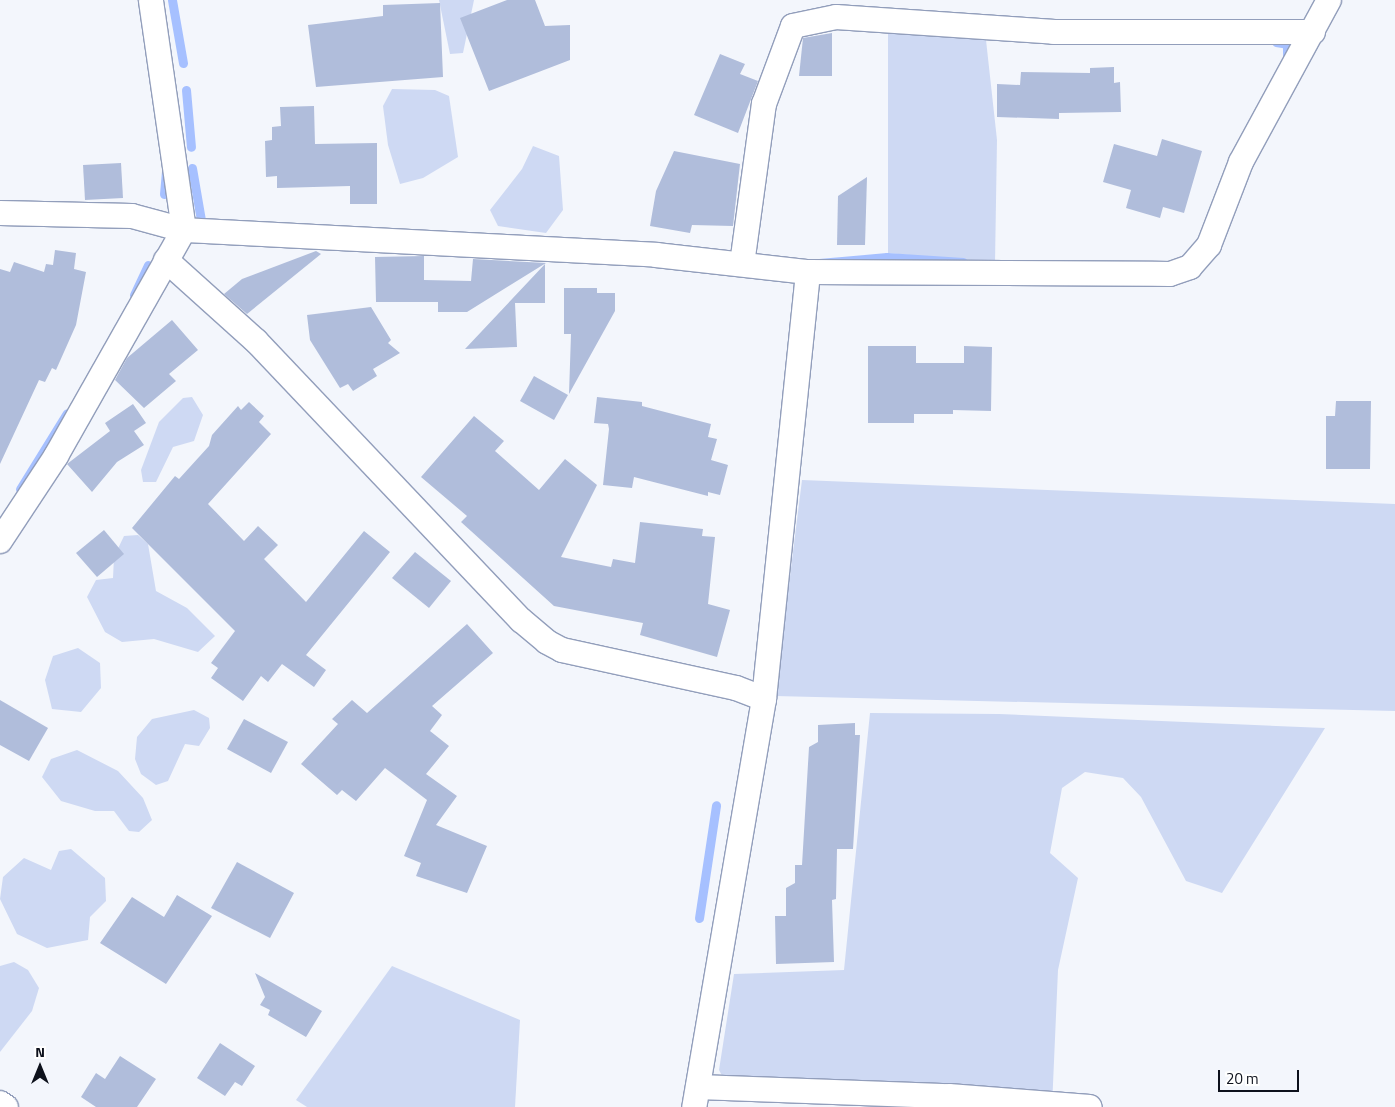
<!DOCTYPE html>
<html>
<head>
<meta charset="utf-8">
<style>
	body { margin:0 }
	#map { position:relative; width:1395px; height:1107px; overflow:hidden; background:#f3f6fc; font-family:"Titillium Web",sans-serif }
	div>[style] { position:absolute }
	.green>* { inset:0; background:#ced9f3 }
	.stream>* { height:9px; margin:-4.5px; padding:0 4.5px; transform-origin:4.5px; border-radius:4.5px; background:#a6c0ff }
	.building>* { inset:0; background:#b0bddb }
	.roads { filter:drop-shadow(1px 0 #929ebb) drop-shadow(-1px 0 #929ebb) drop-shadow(0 1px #929ebb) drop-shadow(0 -1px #929ebb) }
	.minor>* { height:24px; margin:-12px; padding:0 12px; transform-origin:12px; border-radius:12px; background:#fff }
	span { translate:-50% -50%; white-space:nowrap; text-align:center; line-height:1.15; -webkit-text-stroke:4.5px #fff; paint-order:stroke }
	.north { position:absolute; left:15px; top:1042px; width:50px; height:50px; -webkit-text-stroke:4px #fff; paint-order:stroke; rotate:0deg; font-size:14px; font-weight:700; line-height:20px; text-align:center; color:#0d111c }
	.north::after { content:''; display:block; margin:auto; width:18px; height:22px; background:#0d111c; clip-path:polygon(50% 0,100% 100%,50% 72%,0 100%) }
	.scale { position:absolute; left:1218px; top:1070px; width:81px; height:22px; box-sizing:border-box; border:2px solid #0d111c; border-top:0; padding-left:6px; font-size:15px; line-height:18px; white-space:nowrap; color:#0d111c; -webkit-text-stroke:4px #fff; paint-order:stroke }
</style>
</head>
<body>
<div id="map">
	<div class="green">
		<i style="clip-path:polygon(439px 0,474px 0,463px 53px,450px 54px)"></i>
		<i style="clip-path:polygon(888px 27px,982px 33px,986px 40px,997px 140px,995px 263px,888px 253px)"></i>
		<i style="clip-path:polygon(392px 89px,435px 90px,449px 96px,458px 157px,423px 178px,400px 184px,388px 145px,383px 106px)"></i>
		<i style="clip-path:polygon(533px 146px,559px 156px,563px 210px,546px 233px,498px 226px,490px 210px,522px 169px)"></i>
		<i style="clip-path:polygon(192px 397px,203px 415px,194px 441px,173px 447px,156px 482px,143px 482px,141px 470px,159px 422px,183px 398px)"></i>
		<i style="clip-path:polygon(802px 480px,1395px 504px,1395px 711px,775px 696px)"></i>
		<i style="clip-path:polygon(138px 535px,148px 544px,156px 591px,187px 608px,215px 636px,198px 652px,154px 639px,122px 642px,105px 632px,87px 597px,96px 580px,113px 578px,114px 557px,124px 536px)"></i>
		<i style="clip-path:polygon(78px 648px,100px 663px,101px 688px,81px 712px,52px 709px,45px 680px,53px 656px)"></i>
		<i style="clip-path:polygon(194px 710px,209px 718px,210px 728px,199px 746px,185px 744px,168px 781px,156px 785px,141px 774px,135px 759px,137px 737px,152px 719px)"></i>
		<i style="clip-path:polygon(870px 713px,999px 714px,1325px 728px,1222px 893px,1186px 881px,1141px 797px,1123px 778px,1085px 772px,1062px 788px,1050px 853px,1078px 878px,1058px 970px,1052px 1107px,895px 1107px,728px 1087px,719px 1070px,734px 974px,844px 970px)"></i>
		<i style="clip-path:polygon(77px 750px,118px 771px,143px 798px,152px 820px,139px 832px,129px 831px,114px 811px,95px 811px,61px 801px,42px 777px,51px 759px)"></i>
		<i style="clip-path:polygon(71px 849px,105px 878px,106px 901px,90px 917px,88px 940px,47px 948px,17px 934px,0 899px,3px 877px,24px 858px,51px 870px,59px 851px)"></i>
		<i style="clip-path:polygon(14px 962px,28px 970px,39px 988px,32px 1011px,0 1052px,0 966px)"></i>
		<i style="clip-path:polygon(392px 966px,520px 1020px,515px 1107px,307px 1107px,296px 1100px)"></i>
	</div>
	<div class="stream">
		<i style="left:172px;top:0;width:64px;rotate:80.1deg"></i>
		<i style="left:1276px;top:42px;width:11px;rotate:10deg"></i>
		<i style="left:1287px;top:44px;width:18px;rotate:90deg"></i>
		<i style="left:186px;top:90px;width:57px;rotate:85deg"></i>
		<i style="left:192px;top:168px;width:53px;rotate:80.2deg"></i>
		<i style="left:164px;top:194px;width:23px;rotate:-85deg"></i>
		<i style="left:819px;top:263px;width:68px;rotate:-5deg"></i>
		<i style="left:887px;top:257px;width:76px;rotate:3.8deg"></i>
		<i style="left:134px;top:295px;width:33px;rotate:-65deg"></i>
		<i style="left:20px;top:489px;width:89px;rotate:-58.3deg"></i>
		<i style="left:699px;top:918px;width:114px;rotate:-81.4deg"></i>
	</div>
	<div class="building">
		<i style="clip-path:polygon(507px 0,535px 0,545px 26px,570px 25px,570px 60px,489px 91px,460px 18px)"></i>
		<i style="clip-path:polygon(440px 3px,443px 77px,316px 87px,308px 25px,383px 16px,383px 5px)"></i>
		<i style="clip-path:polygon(832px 33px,832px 76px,799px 76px,803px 38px)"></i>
		<i style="clip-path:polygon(720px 54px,745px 64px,740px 74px,758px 81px,738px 133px,694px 115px)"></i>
		<i style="clip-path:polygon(1114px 67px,1114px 83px,1120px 82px,1121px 112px,1059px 113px,1059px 119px,997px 117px,997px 84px,1020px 85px,1021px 72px,1090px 73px,1090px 68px)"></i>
		<i style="clip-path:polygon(314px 106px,315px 144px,377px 143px,377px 204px,350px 204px,350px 186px,277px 188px,277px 176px,266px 177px,265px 141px,272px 140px,272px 127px,281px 126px,280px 107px)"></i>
		<i style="clip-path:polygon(1162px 139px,1202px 151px,1184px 213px,1163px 207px,1160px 218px,1126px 208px,1131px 190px,1103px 182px,1114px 144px,1157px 156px)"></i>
		<i style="clip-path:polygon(674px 151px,740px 164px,733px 226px,692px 225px,690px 233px,650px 226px,656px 191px)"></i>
		<i style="clip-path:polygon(121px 163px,123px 198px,85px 200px,83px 165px)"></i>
		<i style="clip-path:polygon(867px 177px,865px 245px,837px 245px,838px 196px)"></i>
		<i style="clip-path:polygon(55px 250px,76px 253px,74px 269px,86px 272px,76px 325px,56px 370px,52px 368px,45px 382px,39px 380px,0 464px,0 269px,10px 272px,14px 262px,44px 272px,46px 264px,53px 265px)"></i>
		<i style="clip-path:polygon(316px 251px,321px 254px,247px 314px,224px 294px,242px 279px)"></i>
		<i style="clip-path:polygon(424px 256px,424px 280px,471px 281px,473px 259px,546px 263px,467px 312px,438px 312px,438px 302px,376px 302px,375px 257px)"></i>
		<i style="clip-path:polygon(545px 264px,545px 303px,515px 303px,517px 347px,465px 349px)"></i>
		<i style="clip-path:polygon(564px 288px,597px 288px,597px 293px,615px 293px,615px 311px,569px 394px,571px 334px,564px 334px)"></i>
		<i style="clip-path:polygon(371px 307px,391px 340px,388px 343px,400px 353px,373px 369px,377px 376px,353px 391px,348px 384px,340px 388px,310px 340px,307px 315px)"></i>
		<i style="clip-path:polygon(172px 320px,198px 350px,169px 374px,176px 381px,144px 408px,115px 380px,127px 358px)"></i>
		<i style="clip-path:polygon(868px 346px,916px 346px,916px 363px,964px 363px,964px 346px,992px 347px,991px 411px,953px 410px,953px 414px,914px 414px,914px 423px,868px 423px)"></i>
		<i style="clip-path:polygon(534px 376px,568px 395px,554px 420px,520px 401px)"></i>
		<i style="clip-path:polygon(597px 397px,642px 402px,642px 406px,711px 424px,708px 437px,717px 439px,711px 460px,728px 465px,720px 495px,708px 492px,708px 496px,634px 477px,632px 488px,603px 485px,609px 429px,608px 424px,594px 423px)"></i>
		<i style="clip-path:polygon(1336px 401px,1371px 401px,1370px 469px,1326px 469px,1326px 416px,1335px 416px)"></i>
		<i style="clip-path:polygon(249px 402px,264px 416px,259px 422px,271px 434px,208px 504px,244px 541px,258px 526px,278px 545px,264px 559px,306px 602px,364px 531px,390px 552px,306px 655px,326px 670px,314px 687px,282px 664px,268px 682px,261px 676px,243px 701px,211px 678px,218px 668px,211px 663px,235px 631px,132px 528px,175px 476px,179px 479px,209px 446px,212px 435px,238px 406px,241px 410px)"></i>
		<i style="clip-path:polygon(133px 404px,146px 423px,134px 431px,144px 445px,117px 462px,92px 492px,67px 464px,110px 431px,105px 423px)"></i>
		<i style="clip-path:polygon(474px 416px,504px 441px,495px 451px,539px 490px,565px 459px,597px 485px,561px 557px,611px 567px,613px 559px,635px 563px,640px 522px,703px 529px,702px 536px,715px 537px,708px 604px,730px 610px,717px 657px,640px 635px,643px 623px,554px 606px,461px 522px,467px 516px,421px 477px)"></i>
		<i style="clip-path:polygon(104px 530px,124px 554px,97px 577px,76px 553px)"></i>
		<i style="clip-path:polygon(415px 552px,451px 581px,429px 608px,392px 578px)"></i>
		<i style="clip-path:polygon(467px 624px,493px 653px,432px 706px,442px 715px,430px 731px,449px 746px,426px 774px,457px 796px,436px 825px,487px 846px,467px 893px,416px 876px,421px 863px,404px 856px,427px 800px,385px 768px,356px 801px,342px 790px,337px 795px,301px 764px,338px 724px,332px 719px,352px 700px,367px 713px)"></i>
		<i style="clip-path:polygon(0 700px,48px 728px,29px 761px,0 745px)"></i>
		<i style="clip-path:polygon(244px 719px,288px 742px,271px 773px,227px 749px)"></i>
		<i style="clip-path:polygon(855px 723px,855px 735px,860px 735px,853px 849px,837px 849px,836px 899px,832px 900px,834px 962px,776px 964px,775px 916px,786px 916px,786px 888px,795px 883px,795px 865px,802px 865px,809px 747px,818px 742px,818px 725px)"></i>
		<i style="clip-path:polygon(237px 862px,294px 893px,270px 938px,211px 908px)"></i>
		<i style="clip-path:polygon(177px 895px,212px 916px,166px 984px,100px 943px,132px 897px,164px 917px)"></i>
		<i style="clip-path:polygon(255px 973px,322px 1011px,306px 1037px,268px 1015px,270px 1010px,260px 1005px,265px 997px)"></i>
		<i style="clip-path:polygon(220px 1043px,255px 1066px,242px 1086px,235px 1082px,225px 1096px,197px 1078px)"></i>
		<i style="clip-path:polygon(120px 1056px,156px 1079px,137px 1107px,96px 1107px,81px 1097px,96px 1073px,105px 1079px)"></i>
	</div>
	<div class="roads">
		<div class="minor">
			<i style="left:0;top:213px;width:132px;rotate:1.3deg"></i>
			<i style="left:132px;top:216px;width:54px;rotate:15.1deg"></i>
			<i style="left:184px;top:230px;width:473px;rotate:3deg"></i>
			<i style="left:656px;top:255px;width:153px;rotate:6.4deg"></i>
			<i style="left:808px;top:272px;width:362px;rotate:0.3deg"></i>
			<i style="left:1170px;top:274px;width:21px;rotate:-19deg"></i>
			<i style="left:1190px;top:267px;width:29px;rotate:-49deg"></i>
			<i style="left:1209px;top:245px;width:89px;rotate:-68.9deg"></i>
			<i style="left:1241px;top:162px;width:184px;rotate:-61.5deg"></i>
			<i style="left:166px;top:260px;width:121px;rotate:42deg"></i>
			<i style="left:256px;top:341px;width:385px;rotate:46.5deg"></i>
			<i style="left:521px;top:620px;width:34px;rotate:40deg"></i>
			<i style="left:547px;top:642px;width:17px;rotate:28deg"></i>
			<i style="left:562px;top:650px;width:178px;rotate:12.3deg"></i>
			<i style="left:736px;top:688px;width:30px;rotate:21deg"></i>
			<i style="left:764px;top:699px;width:414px;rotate:99.7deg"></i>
			<i style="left:742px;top:264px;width:162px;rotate:-82.2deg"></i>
			<i style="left:764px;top:104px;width:83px;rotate:-69.6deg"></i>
			<i style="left:793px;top:26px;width:44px;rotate:-11.8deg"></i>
			<i style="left:836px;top:17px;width:219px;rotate:3.9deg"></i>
			<i style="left:1054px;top:32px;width:259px"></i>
			<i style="left:0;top:541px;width:102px;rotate:-56.6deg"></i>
			<i style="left:56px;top:456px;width:260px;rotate:-60.5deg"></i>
			<i style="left:184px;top:230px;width:232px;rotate:-98.2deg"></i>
			<i style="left:764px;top:699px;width:429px;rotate:-84.1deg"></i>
			<i style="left:698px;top:1087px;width:251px;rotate:2.1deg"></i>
			<i style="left:949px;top:1096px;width:141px;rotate:4.5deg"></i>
			<i style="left:0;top:1103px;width:7px;rotate:34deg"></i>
		</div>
	</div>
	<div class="north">N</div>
	<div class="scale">20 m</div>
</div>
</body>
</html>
